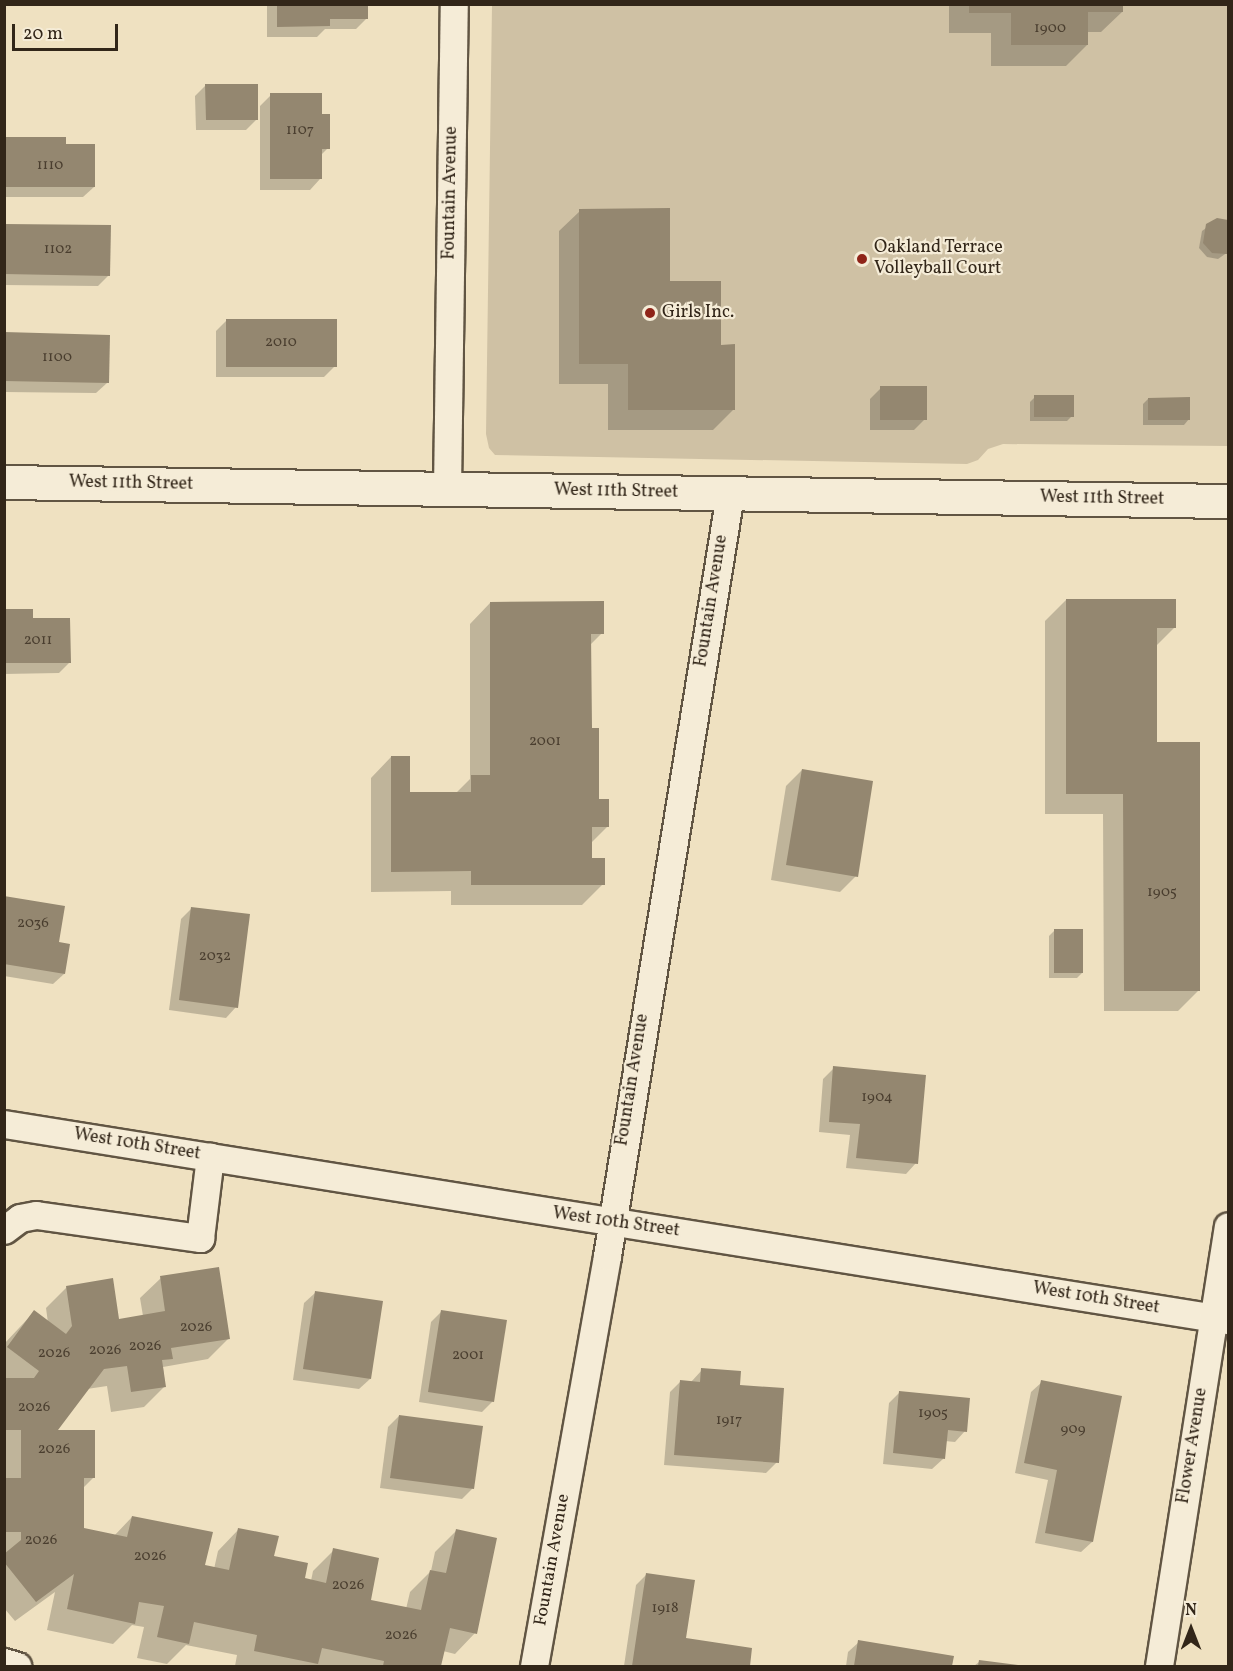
<!DOCTYPE html>
<html>
<head>
<meta charset="utf-8">
<style>
	body { margin:0 }
	#map { position:relative; width:1233px; height:1671px; overflow:hidden; background:#efe1c1; font-family:Vollkorn,serif }
	div>[style] { position:absolute }
	.green>* { inset:0; background:#cfc1a4 }
	.shadow>* { inset:0; background:#0003 }
	.building>* { inset:0; background:#948770 }
	.roads { filter:drop-shadow(2px 0 #615543) drop-shadow(-2px 0 #615543) drop-shadow(0 2px #615543) drop-shadow(0 -2px #615543) }
	.minor>* { height:27px; margin:-13.5px; padding:0 13.5px; transform-origin:13.5px; border-radius:13.5px; background:#f5ecd7 }
	.secondary>* { height:33px; margin:-16.5px; padding:0 16.5px; transform-origin:16.5px; border-radius:16.5px; background:#f5ecd7 }
	.dots>* { width:16px; height:16px; translate:-50% -50%; box-sizing:border-box; border:3px solid #f5ecd7; border-radius:50% }
	span { translate:-50% -50%; white-space:nowrap; text-align:center; line-height:1.15; -webkit-text-stroke:4.5px #f5ecd7; paint-order:stroke }
	.number-label { font-size:15px; color:#4a3e2f }
	.number-label span { -webkit-text-stroke-width:0 }
	.street-label { font-size:18px; color:#322619 }
	.poi-label { font-size:18px; color:#322619 }
	.left { translate:0 -50%; text-align:left }
	.frame { position:absolute; inset:0; border:6px solid #322619; pointer-events:none }
	.north { position:absolute; left:1161px; top:1599px; width:60px; height:60px; -webkit-text-stroke:4px #f5ecd7; paint-order:stroke; rotate:0deg; font-size:16px; font-weight:700; line-height:24px; text-align:center; color:#322619 }
	.north::after { content:''; display:block; margin:auto; width:21px; height:27px; background:#322619; clip-path:polygon(50% 0,100% 100%,50% 72%,0 100%) }
	.scale { position:absolute; left:12px; top:24px; width:106px; height:27px; box-sizing:border-box; border:3px solid #322619; border-top:0; padding-left:8px; font-size:18px; line-height:21px; white-space:nowrap; color:#322619; -webkit-text-stroke:4px #f5ecd7; paint-order:stroke }
</style>
</head>
<body>
<div id="map">
	<div class="green">
		<i style="clip-path:polygon(492px 5px,1228px 5px,1228px 446px,1003px 444px,988px 449px,978px 460px,967px 464px,495px 455px,489px 448px,486px 434px)"></i>
	</div>
	<div class="shadow">
		<i style="clip-path:polygon(267px 4px,367px 4px,367px 18px,356px 29px,325px 29px,317px 37px,267px 37px)"></i>
		<i style="clip-path:polygon(949px 4px,1122px 4px,1122px 12px,1101px 32px,1087px 32px,1087px 45px,1066px 66px,991px 66px,991px 33px,949px 33px)"></i>
		<i style="clip-path:polygon(206px 85px,256px 120px,246px 130px,196px 130px,195px 96px)"></i>
		<i style="clip-path:polygon(271px 95px,320px 115px,328px 148px,320px 156px,320px 179px,310px 190px,260px 190px,260px 106px)"></i>
		<i style="clip-path:polygon(4px 138px,64px 146px,94px 187px,83px 197px,4px 197px)"></i>
		<i style="clip-path:polygon(580px 211px,669px 283px,720px 346px,734px 409px,713px 430px,608px 430px,608px 384px,559px 384px,559px 231px)"></i>
		<i style="clip-path:polygon(1217px 220px,1228px 223px,1228px 252px,1218px 259px,1207px 257px,1199px 248px,1202px 231px)"></i>
		<i style="clip-path:polygon(4px 225px,109px 275px,98px 286px,4px 285px)"></i>
		<i style="clip-path:polygon(227px 320px,335px 366px,324px 377px,216px 377px,216px 331px)"></i>
		<i style="clip-path:polygon(4px 334px,107px 383px,96px 393px,4px 392px)"></i>
		<i style="clip-path:polygon(881px 388px,925px 419px,914px 430px,870px 430px,870px 399px)"></i>
		<i style="clip-path:polygon(1035px 397px,1072px 416px,1067px 421px,1030px 421px,1030px 402px)"></i>
		<i style="clip-path:polygon(1148px 399px,1189px 419px,1184px 425px,1143px 425px,1143px 404px)"></i>
		<i style="clip-path:polygon(1066px 600px,1174px 628px,1156px 646px,1156px 744px,1199px 990px,1178px 1011px,1104px 1011px,1103px 814px,1045px 814px,1045px 621px)"></i>
		<i style="clip-path:polygon(490px 603px,602px 633px,590px 645px,590px 730px,598px 800px,607px 827px,590px 844px,590px 860px,603px 884px,582px 905px,451px 905px,451px 891px,371px 892px,371px 778px,391px 757px,408px 794px,455px 794px,470px 779px,470px 624px)"></i>
		<i style="clip-path:polygon(4px 610px,32px 620px,69px 663px,59px 673px,4px 674px)"></i>
		<i style="clip-path:polygon(802px 770px,856px 876px,840px 892px,771px 880px,786px 786px)"></i>
		<i style="clip-path:polygon(4px 897px,57px 944px,64px 974px,53px 984px,4px 976px)"></i>
		<i style="clip-path:polygon(192px 908px,236px 1007px,226px 1018px,169px 1010px,181px 919px)"></i>
		<i style="clip-path:polygon(1054px 931px,1082px 973px,1077px 978px,1049px 978px,1049px 936px)"></i>
		<i style="clip-path:polygon(834px 1068px,916px 1163px,906px 1174px,846px 1168px,850px 1135px,819px 1132px,823px 1079px)"></i>
		<i style="clip-path:polygon(161px 1278px,229px 1338px,208px 1359px,163px 1367px,165px 1386px,144px 1407px,111px 1412px,107px 1386px,87px 1389px,55px 1432px,94px 1477px,83px 1488px,83px 1529px,114px 1536px,132px 1517px,204px 1567px,214px 1569px,218px 1551px,238px 1530px,303px 1580px,311px 1581px,313px 1571px,334px 1550px,369px 1601px,406px 1609px,410px 1592px,431px 1571px,435px 1552px,456px 1531px,475px 1633px,455px 1654px,443px 1651px,440px 1666px,235px 1666px,237px 1655px,186px 1645px,167px 1664px,137px 1658px,144px 1627px,132px 1625px,113px 1644px,47px 1630px,55px 1592px,15px 1621px,4px 1608px,4px 1344px,34px 1312px,48px 1323px,46px 1308px,67px 1287px,118px 1321px,143px 1316px,140px 1298px)"></i>
		<i style="clip-path:polygon(315px 1293px,370px 1379px,359px 1389px,293px 1380px,304px 1303px)"></i>
		<i style="clip-path:polygon(441px 1312px,493px 1401px,482px 1412px,419px 1402px,431px 1322px)"></i>
		<i style="clip-path:polygon(702px 1370px,738px 1386px,777px 1462px,766px 1473px,664px 1465px,670px 1392px,681px 1381px,691px 1382px)"></i>
		<i style="clip-path:polygon(1042px 1382px,1092px 1542px,1081px 1552px,1035px 1543px,1048px 1480px,1015px 1473px,1031px 1392px)"></i>
		<i style="clip-path:polygon(900px 1392px,965px 1431px,955px 1442px,945px 1441px,943px 1459px,932px 1469px,883px 1464px,889px 1403px)"></i>
		<i style="clip-path:polygon(399px 1416px,473px 1488px,462px 1499px,380px 1488px,388px 1427px)"></i>
		<i style="clip-path:polygon(646px 1575px,684px 1640px,751px 1649px,748px 1666px,624px 1666px,636px 1585px)"></i>
		<i style="clip-path:polygon(859px 1642px,952px 1657px,951px 1666px,846px 1666px,848px 1652px)"></i>
		<i style="clip-path:polygon(979px 1662px,1018px 1666px,974px 1666px)"></i>
	</div>
	<div class="building">
		<i style="clip-path:polygon(277px 4px,368px 4px,368px 19px,330px 19px,330px 26px,277px 27px)"></i>
		<i style="clip-path:polygon(969px 4px,1123px 4px,1123px 12px,1088px 12px,1088px 45px,1011px 45px,1011px 13px,969px 13px)"></i>
		<i style="clip-path:polygon(205px 84px,258px 84px,258px 120px,206px 120px)"></i>
		<i style="clip-path:polygon(270px 93px,322px 93px,322px 114px,330px 114px,330px 149px,322px 149px,322px 179px,270px 179px)"></i>
		<i style="clip-path:polygon(4px 137px,66px 137px,66px 144px,95px 144px,95px 187px,4px 187px)"></i>
		<i style="clip-path:polygon(670px 208px,670px 281px,721px 281px,721px 345px,735px 344px,735px 410px,628px 410px,628px 364px,579px 364px,579px 209px)"></i>
		<i style="clip-path:polygon(1217px 218px,1228px 220px,1227px 254px,1212px 253px,1203px 243px,1206px 224px)"></i>
		<i style="clip-path:polygon(4px 224px,111px 225px,110px 276px,4px 274px)"></i>
		<i style="clip-path:polygon(226px 319px,337px 319px,337px 367px,226px 367px)"></i>
		<i style="clip-path:polygon(4px 332px,110px 335px,109px 383px,4px 381px)"></i>
		<i style="clip-path:polygon(880px 386px,927px 386px,927px 420px,880px 420px)"></i>
		<i style="clip-path:polygon(1034px 395px,1074px 395px,1074px 417px,1034px 417px)"></i>
		<i style="clip-path:polygon(1190px 397px,1190px 420px,1148px 420px,1148px 398px)"></i>
		<i style="clip-path:polygon(1066px 599px,1176px 599px,1176px 628px,1157px 628px,1157px 742px,1200px 742px,1200px 991px,1124px 991px,1123px 794px,1066px 794px)"></i>
		<i style="clip-path:polygon(604px 601px,604px 634px,591px 634px,592px 728px,599px 728px,599px 799px,609px 799px,609px 827px,592px 827px,592px 858px,605px 858px,605px 885px,471px 885px,471px 871px,391px 872px,391px 756px,410px 756px,410px 792px,471px 792px,471px 775px,490px 775px,490px 602px)"></i>
		<i style="clip-path:polygon(4px 609px,33px 609px,33px 618px,70px 618px,71px 663px,4px 663px)"></i>
		<i style="clip-path:polygon(802px 769px,873px 781px,858px 877px,786px 865px)"></i>
		<i style="clip-path:polygon(4px 896px,65px 906px,59px 942px,70px 944px,65px 974px,4px 964px)"></i>
		<i style="clip-path:polygon(191px 907px,250px 914px,238px 1008px,179px 1000px)"></i>
		<i style="clip-path:polygon(1054px 929px,1083px 929px,1083px 973px,1054px 973px)"></i>
		<i style="clip-path:polygon(833px 1066px,926px 1075px,918px 1164px,856px 1158px,860px 1124px,829px 1122px)"></i>
		<i style="clip-path:polygon(219px 1267px,230px 1339px,171px 1348px,173px 1359px,162px 1360px,166px 1387px,131px 1392px,127px 1366px,104px 1369px,58px 1430px,95px 1430px,95px 1478px,84px 1478px,84px 1528px,127px 1537px,132px 1516px,213px 1532px,205px 1565px,229px 1570px,238px 1528px,279px 1536px,274px 1556px,308px 1563px,305px 1578px,326px 1583px,333px 1548px,379px 1558px,371px 1600px,421px 1610px,430px 1570px,446px 1573px,456px 1529px,497px 1538px,477px 1634px,450px 1628px,441px 1666px,383px 1666px,384px 1661px,322px 1648px,318px 1664px,254px 1651px,257px 1635px,194px 1622px,189px 1644px,157px 1637px,164px 1606px,139px 1602px,135px 1624px,67px 1609px,74px 1574px,36px 1602px,4px 1562px,4px 1554px,21px 1540px,21px 1532px,4px 1532px,4px 1478px,21px 1478px,21px 1430px,4px 1430px,4px 1378px,34px 1378px,39px 1371px,7px 1347px,34px 1310px,66px 1334px,72px 1326px,66px 1286px,113px 1278px,119px 1319px,165px 1311px,160px 1276px)"></i>
		<i style="clip-path:polygon(315px 1291px,383px 1301px,371px 1379px,303px 1369px)"></i>
		<i style="clip-path:polygon(441px 1310px,507px 1320px,494px 1402px,428px 1392px)"></i>
		<i style="clip-path:polygon(701px 1368px,741px 1371px,740px 1385px,784px 1388px,779px 1463px,674px 1455px,680px 1380px,700px 1382px)"></i>
		<i style="clip-path:polygon(1041px 1380px,1122px 1396px,1093px 1542px,1045px 1533px,1057px 1470px,1024px 1463px)"></i>
		<i style="clip-path:polygon(899px 1391px,970px 1398px,967px 1432px,948px 1430px,945px 1459px,893px 1453px)"></i>
		<i style="clip-path:polygon(399px 1415px,483px 1426px,474px 1489px,390px 1478px)"></i>
		<i style="clip-path:polygon(646px 1573px,695px 1580px,686px 1638px,752px 1648px,750px 1666px,632px 1666px)"></i>
		<i style="clip-path:polygon(858px 1640px,954px 1656px,952px 1666px,854px 1666px)"></i>
		<i style="clip-path:polygon(979px 1660px,1018px 1665px,1018px 1666px,978px 1666px)"></i>
	</div>
	<div class="roads">
		<div class="minor">
			<i style="left:447px;top:489px;width:485px;rotate:-89.2deg"></i>
			<i style="left:4px;top:1124px;width:1240px;rotate:9.1deg"></i>
			<i style="left:4px;top:1230px;width:20px;rotate:-37deg"></i>
			<i style="left:20px;top:1218px;width:16px;rotate:-11deg"></i>
			<i style="left:36px;top:1215px;width:166px;rotate:8deg"></i>
			<i style="left:200px;top:1238px;width:82px;rotate:-83deg"></i>
			<i style="left:4px;top:1662px;width:14px;rotate:17deg"></i>
			<i style="left:534px;top:1666px;width:416px;rotate:-79.9deg"></i>
			<i style="left:607px;top:1256px;width:772px;rotate:-80.83deg"></i>
			<i style="left:1159px;top:1666px;width:445px;rotate:-81.1deg"></i>
		</div>
		<div class="secondary">
			<i style="left:4px;top:482px;width:1224px;rotate:0.89deg"></i>
		</div>
	</div>
	<div class="dots">
		<i style="left:862px;top:259px;background:#8f2418"></i>
		<i style="left:650px;top:313px;background:#8f2418"></i>
	</div>
	<div class="number-label">
		<span style="left:1050px;top:29px">1900</span>
		<span style="left:300px;top:131px">1107</span>
		<span style="left:50px;top:166px">1110</span>
		<span style="left:58px;top:250px">1102</span>
		<span style="left:281px;top:343px">2010</span>
		<span style="left:57px;top:358px">1100</span>
		<span style="left:38px;top:641px">2011</span>
		<span style="left:545px;top:742px">2001</span>
		<span style="left:1162px;top:893px">1905</span>
		<span style="left:33px;top:924px">2036</span>
		<span style="left:215px;top:957px">2032</span>
		<span style="left:877px;top:1098px">1904</span>
		<span style="left:196px;top:1328px">2026</span>
		<span style="left:145px;top:1347px">2026</span>
		<span style="left:105px;top:1351px">2026</span>
		<span style="left:54px;top:1354px">2026</span>
		<span style="left:468px;top:1356px">2001</span>
		<span style="left:34px;top:1408px">2026</span>
		<span style="left:933px;top:1414px">1905</span>
		<span style="left:729px;top:1421px">1917</span>
		<span style="left:1073px;top:1430px">909</span>
		<span style="left:54px;top:1450px">2026</span>
		<span style="left:41px;top:1541px">2026</span>
		<span style="left:150px;top:1557px">2026</span>
		<span style="left:348px;top:1586px">2026</span>
		<span style="left:665px;top:1609px">1918</span>
		<span style="left:401px;top:1636px">2026</span>
	</div>
	<div class="street-label">
		<span style="left:451px;top:193px;rotate:-89deg">Fountain Avenue</span>
		<span style="left:131px;top:484px;rotate:1deg">West 11th Street</span>
		<span style="left:616px;top:492px;rotate:1deg">West 11th Street</span>
		<span style="left:1102px;top:499px;rotate:1deg">West 11th Street</span>
		<span style="left:712px;top:601px;rotate:-81deg">Fountain Avenue</span>
		<span style="left:633px;top:1080px;rotate:-81deg">Fountain Avenue</span>
		<span style="left:137px;top:1145px;rotate:9deg">West 10th Street</span>
		<span style="left:616px;top:1223px;rotate:8deg">West 10th Street</span>
		<span style="left:1096px;top:1299px;rotate:9deg">West 10th Street</span>
		<span style="left:1193px;top:1446px;rotate:-81deg">Flower Avenue</span>
		<span style="left:553px;top:1560px;rotate:-80deg">Fountain Avenue</span>
	</div>
	<div class="poi-label">
		<span class="left" style="left:874px;top:259px">Oakland Terrace<br>Volleyball Court</span>
		<span class="left" style="left:662px;top:313px">Girls Inc.</span>
	</div>
	<div class="frame"></div>
	<div class="north">N</div>
	<div class="scale">20 m</div>
</div>
</body>
</html>
